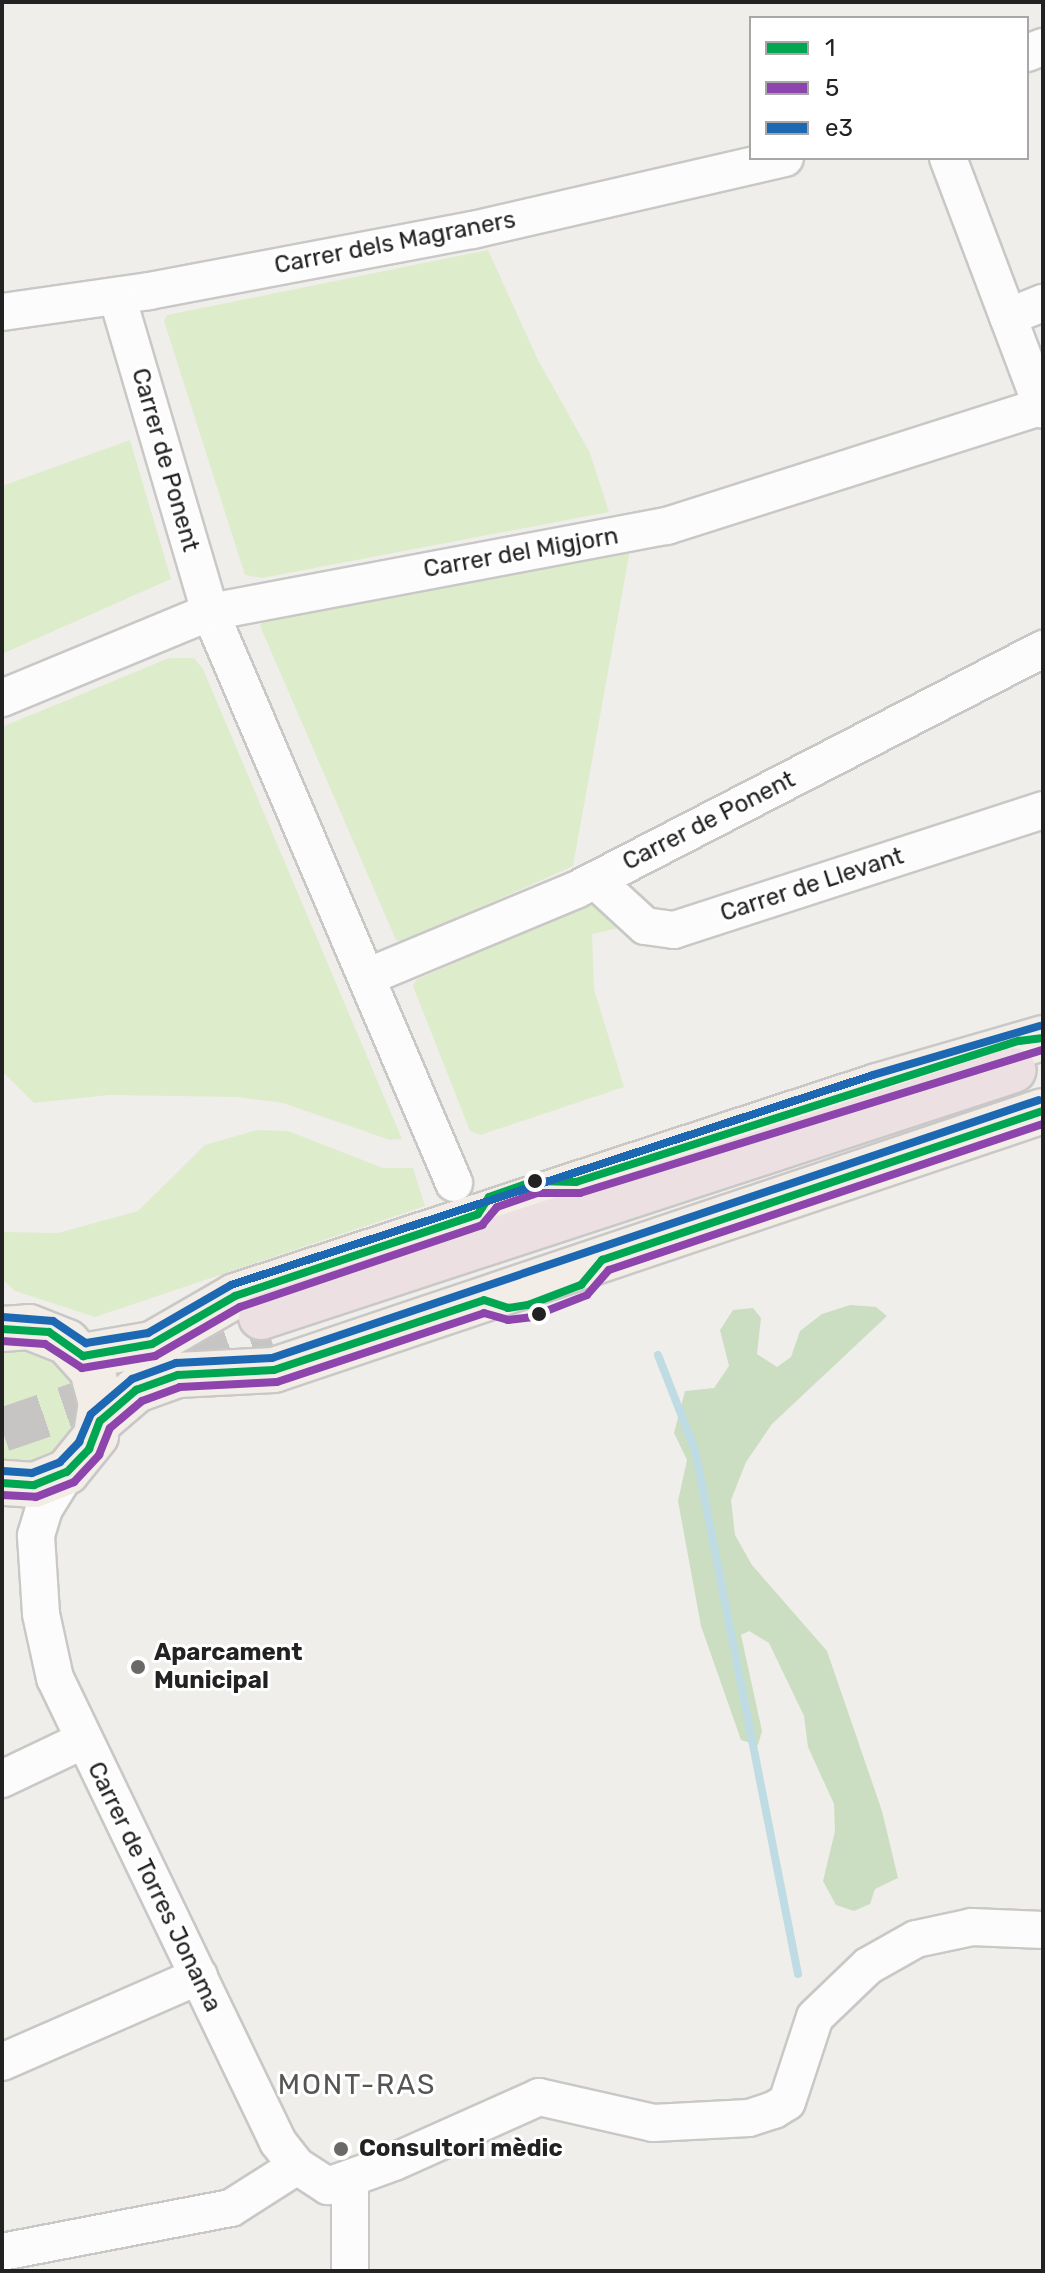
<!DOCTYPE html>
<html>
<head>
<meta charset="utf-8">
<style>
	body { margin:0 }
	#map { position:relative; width:1045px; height:2273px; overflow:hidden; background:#f0eeeb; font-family:Rubik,sans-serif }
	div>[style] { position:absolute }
	.grass>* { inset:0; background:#ddeccb }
	.forest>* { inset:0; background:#cbdec1 }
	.stream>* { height:8px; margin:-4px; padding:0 4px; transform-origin:4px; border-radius:4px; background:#bfdbe3 }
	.highway-tunnel>* { height:44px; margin-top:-22px; transform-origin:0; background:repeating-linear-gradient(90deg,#c7c5c3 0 44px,transparent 0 66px) }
	.roads { filter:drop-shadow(2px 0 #c9c8c7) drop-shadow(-2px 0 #c9c8c7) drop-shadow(0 2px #c9c8c7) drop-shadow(0 -2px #c9c8c7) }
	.minor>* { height:36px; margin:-18px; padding:0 18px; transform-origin:18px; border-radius:18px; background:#fdfcfc }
	.major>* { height:44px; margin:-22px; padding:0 22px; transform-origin:22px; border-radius:22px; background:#f3ede7 }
	.highway>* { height:44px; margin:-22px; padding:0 22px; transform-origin:22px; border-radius:22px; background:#ece0e2 }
	.bus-1>* { height:8px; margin:-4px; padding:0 4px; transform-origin:4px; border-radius:4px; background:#00a651 }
	.bus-2>* { height:8px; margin:-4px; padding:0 4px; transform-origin:4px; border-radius:4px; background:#8e44ad }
	.bus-3>* { height:8px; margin:-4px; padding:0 4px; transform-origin:4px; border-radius:4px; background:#1d68b3 }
	.dots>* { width:22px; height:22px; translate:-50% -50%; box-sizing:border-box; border:4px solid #fff; border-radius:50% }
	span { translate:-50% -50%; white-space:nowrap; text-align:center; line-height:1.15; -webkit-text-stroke:6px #fff; paint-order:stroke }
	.street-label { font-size:24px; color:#222 }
	.poi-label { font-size:24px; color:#222; font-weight:700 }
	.left { translate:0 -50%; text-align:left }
	.quarter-label { font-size:28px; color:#555; letter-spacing:2px }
	.frame { position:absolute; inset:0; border:4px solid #222; pointer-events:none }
	.legend { position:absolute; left:749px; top:16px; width:280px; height:144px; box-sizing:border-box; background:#fff; border:2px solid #a7a7a7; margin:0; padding:10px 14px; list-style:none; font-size:24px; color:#222 }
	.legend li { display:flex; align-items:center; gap:16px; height:40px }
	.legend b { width:40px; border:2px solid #a7a7a7 }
</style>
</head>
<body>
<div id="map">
	<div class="grass">
		<i style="clip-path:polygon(488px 250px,537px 358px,590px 453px,609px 512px,262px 578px,245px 575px,164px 321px,167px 315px)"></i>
		<i style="clip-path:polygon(130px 440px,171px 579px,2px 654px,2px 486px)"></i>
		<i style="clip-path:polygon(630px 550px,573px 866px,404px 942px,396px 940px,260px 626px,266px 616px)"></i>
		<i style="clip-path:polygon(169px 658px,194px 658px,203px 669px,402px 1139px,390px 1140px,283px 1103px,237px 1097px,109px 1095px,34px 1103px,2px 1071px,2px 727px)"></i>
		<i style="clip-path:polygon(600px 899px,623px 927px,592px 934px,594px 989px,624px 1087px,480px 1135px,470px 1131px,413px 986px,416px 980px)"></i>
		<i style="clip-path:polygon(257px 1130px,288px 1131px,383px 1168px,413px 1168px,425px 1206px,95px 1317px,15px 1291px,2px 1279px,2px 1232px,58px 1233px,138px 1211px,205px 1145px)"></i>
		<i style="clip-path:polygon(19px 1345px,70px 1366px,84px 1422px,56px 1462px,2px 1467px,2px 1349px)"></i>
	</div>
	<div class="forest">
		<i style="clip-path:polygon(850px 1305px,876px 1307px,887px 1316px,772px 1424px,746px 1462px,731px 1500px,735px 1535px,752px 1565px,827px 1651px,882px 1811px,898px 1878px,875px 1889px,870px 1904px,854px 1911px,836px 1905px,823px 1881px,835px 1831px,834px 1804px,808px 1747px,804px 1716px,769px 1643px,749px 1631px,741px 1635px,762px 1731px,758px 1745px,741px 1740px,701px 1626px,678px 1501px,687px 1460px,674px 1433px,685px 1391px,714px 1388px,729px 1366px,720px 1330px,733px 1310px,753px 1308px,761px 1318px,757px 1354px,777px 1367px,791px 1357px,800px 1331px,822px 1314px)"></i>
	</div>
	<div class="stream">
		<i style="left:658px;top:1355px;width:102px;rotate:68.7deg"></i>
		<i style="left:695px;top:1450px;width:534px;rotate:78.88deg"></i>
	</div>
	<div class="highway-tunnel">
		<i style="left:2px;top:1430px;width:284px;rotate:-18.9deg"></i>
	</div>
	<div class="roads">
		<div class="minor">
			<i style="left:1027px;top:53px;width:17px;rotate:-21deg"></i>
			<i style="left:948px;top:158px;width:269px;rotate:69.3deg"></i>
			<i style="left:117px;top:296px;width:329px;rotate:73.6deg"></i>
			<i style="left:210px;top:612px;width:621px;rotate:66.86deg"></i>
			<i style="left:2px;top:312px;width:148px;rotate:-8.1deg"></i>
			<i style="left:149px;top:291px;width:330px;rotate:-10.7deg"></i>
			<i style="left:473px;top:230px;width:320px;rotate:-13deg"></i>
			<i style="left:1008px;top:317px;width:38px;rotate:-22deg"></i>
			<i style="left:2px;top:698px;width:225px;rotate:-22.5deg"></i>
			<i style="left:210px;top:612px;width:465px;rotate:-10.7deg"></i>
			<i style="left:667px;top:526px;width:394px;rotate:-17.7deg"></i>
			<i style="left:595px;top:880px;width:68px;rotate:42.6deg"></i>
			<i style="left:645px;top:926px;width:29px;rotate:8deg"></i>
			<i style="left:674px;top:930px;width:388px;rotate:-18deg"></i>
			<i style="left:367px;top:977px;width:226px;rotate:-22.6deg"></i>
			<i style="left:576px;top:890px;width:526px;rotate:-27.3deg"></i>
			<i style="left:67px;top:1472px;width:44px;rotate:121.9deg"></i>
			<i style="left:44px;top:1509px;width:28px;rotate:107deg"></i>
			<i style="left:36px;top:1536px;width:78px;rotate:86.3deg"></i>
			<i style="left:41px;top:1614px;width:66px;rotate:77.7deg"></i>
			<i style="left:55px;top:1678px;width:515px;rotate:64.33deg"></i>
			<i style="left:278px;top:2142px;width:31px;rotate:52deg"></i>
			<i style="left:297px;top:2166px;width:37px;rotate:33deg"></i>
			<i style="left:328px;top:2186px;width:70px;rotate:-20deg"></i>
			<i style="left:394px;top:2162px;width:159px;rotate:-24.1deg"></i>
			<i style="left:539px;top:2097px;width:117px;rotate:12.8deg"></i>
			<i style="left:653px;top:2123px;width:96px;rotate:-3deg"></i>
			<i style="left:749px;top:2118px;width:26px;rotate:-18deg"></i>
			<i style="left:774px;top:2110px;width:15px;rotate:-32deg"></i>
			<i style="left:787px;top:2102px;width:89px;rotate:-71.8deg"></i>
			<i style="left:815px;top:2017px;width:74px;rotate:-43.9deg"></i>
			<i style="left:868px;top:1966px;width:55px;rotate:-29.4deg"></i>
			<i style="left:916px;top:1939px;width:57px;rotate:-12.1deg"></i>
			<i style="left:972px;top:1927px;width:71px;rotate:2.4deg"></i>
			<i style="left:2px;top:1779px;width:89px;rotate:-25.4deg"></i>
			<i style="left:2px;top:2062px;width:215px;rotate:-23.6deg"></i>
			<i style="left:2px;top:2252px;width:233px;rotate:-10.9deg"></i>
			<i style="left:231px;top:2208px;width:78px;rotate:-32.5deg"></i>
			<i style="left:350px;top:2271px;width:92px;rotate:-90deg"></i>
		</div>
		<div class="major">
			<i style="left:2px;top:1329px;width:27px;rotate:-4deg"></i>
			<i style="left:29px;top:1327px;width:41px;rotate:21.5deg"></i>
			<i style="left:67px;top:1342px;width:38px;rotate:48deg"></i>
			<i style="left:92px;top:1370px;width:34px;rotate:75deg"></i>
			<i style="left:101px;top:1403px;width:33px;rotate:99deg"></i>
			<i style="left:96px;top:1436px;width:46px;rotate:128.9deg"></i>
			<i style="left:67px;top:1472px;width:35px;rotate:158deg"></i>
			<i style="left:34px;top:1485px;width:32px;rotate:-176deg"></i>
			<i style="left:83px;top:1356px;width:70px;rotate:-9.9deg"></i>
			<i style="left:152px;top:1344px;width:96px;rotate:-30deg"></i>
			<i style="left:235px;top:1296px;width:675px;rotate:-18.11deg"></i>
			<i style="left:877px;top:1086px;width:173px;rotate:-16.1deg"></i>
			<i style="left:100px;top:1421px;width:48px;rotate:-40.7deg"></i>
			<i style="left:136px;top:1390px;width:45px;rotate:-19.7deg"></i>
			<i style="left:178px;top:1375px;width:96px;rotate:-3deg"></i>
			<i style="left:274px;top:1370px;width:811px;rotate:-18.61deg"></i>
		</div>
		<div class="highway">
			<i style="left:261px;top:1317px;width:792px;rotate:-18.16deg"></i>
		</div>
	</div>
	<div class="bus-1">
		<i style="left:2px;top:1329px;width:47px;rotate:3.7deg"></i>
		<i style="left:49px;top:1332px;width:42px;rotate:35.2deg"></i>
		<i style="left:83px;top:1356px;width:70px;rotate:-9.9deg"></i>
		<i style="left:152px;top:1344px;width:96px;rotate:-30deg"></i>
		<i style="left:235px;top:1296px;width:256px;rotate:-18.6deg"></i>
		<i style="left:478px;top:1214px;width:20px;rotate:-57deg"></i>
		<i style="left:489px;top:1197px;width:49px;rotate:-19.2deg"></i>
		<i style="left:535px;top:1181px;width:41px;rotate:1.4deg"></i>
		<i style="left:576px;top:1182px;width:465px;rotate:-17.7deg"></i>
		<i style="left:1019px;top:1041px;width:24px;rotate:-7deg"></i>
		<i style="left:2px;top:1483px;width:32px;rotate:4deg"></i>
		<i style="left:34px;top:1485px;width:35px;rotate:-22deg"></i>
		<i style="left:67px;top:1472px;width:32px;rotate:-46deg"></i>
		<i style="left:89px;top:1449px;width:30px;rotate:-69deg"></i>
		<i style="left:100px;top:1421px;width:48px;rotate:-40.7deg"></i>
		<i style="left:136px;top:1390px;width:45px;rotate:-19.7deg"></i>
		<i style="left:178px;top:1375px;width:96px;rotate:-3deg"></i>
		<i style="left:274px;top:1370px;width:221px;rotate:-18.4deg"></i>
		<i style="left:484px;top:1300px;width:25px;rotate:18deg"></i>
		<i style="left:508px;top:1308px;width:20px;rotate:-9deg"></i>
		<i style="left:528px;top:1305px;width:57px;rotate:-20.7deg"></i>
		<i style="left:581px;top:1285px;width:33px;rotate:-50deg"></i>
		<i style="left:602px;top:1260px;width:465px;rotate:-18.7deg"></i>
	</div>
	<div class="bus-2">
		<i style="left:2px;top:1341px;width:43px;rotate:4deg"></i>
		<i style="left:45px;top:1344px;width:44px;rotate:33deg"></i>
		<i style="left:82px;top:1368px;width:74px;rotate:-9.3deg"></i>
		<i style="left:155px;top:1356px;width:98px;rotate:-30deg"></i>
		<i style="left:240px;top:1307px;width:256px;rotate:-18.7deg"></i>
		<i style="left:482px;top:1225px;width:23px;rotate:-50deg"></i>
		<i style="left:497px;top:1207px;width:42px;rotate:-19.3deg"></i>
		<i style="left:537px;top:1193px;width:43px"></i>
		<i style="left:580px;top:1193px;width:485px;rotate:-17.2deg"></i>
		<i style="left:2px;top:1495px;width:34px;rotate:3deg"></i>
		<i style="left:36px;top:1497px;width:41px;rotate:-21.5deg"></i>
		<i style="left:74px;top:1482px;width:37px;rotate:-47deg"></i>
		<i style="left:99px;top:1455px;width:29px;rotate:-68deg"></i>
		<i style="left:110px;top:1428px;width:42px;rotate:-40.2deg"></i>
		<i style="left:142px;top:1401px;width:40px;rotate:-20.2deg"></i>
		<i style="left:180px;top:1387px;width:97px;rotate:-3deg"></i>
		<i style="left:277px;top:1382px;width:218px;rotate:-18.4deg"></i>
		<i style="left:484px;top:1313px;width:25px;rotate:16deg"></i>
		<i style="left:508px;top:1320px;width:23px;rotate:-7deg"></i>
		<i style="left:531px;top:1317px;width:60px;rotate:-21.4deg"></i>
		<i style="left:587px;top:1295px;width:33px;rotate:-49deg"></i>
		<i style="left:609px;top:1270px;width:458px;rotate:-18.6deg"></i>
	</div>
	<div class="bus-3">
		<i style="left:3px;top:1317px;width:50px;rotate:4.6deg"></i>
		<i style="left:53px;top:1321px;width:40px;rotate:34deg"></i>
		<i style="left:86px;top:1343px;width:63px;rotate:-9.2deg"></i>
		<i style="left:148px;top:1333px;width:96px;rotate:-30deg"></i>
		<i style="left:231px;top:1285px;width:675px;rotate:-18.11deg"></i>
		<i style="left:873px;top:1075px;width:174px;rotate:-16.4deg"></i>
		<i style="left:3px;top:1471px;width:29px;rotate:4deg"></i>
		<i style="left:32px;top:1473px;width:30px;rotate:-21deg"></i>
		<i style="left:60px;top:1462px;width:28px;rotate:-46deg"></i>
		<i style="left:79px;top:1442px;width:30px;rotate:-67deg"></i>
		<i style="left:91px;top:1414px;width:54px;rotate:-40.5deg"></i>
		<i style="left:132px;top:1379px;width:47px;rotate:-20deg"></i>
		<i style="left:176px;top:1363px;width:96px;rotate:-3deg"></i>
		<i style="left:272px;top:1358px;width:809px;rotate:-18.59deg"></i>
	</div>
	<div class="dots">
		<i style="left:535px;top:1181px;background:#222"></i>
		<i style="left:539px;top:1314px;background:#222"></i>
		<i style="left:138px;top:1667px;background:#6a6968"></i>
		<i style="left:341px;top:2149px;background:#6a6968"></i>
	</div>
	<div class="street-label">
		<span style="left:395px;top:243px;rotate:-11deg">Carrer dels Magraners</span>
		<span style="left:165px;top:460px;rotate:74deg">Carrer de Ponent</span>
		<span style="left:521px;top:553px;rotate:-10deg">Carrer del Migjorn</span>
		<span style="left:709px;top:821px;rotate:-27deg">Carrer de Ponent</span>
		<span style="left:812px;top:885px;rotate:-18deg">Carrer de Llevant</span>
		<span style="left:154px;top:1887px;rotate:64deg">Carrer de Torres Jonama</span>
	</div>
	<div class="poi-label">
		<span class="left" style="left:154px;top:1667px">Aparcament<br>Municipal</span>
		<span class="left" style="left:359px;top:2149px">Consultori mèdic</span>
	</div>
	<div class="quarter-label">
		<span style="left:357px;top:2085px">MONT-RAS</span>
	</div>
	<div class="frame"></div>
	<ul class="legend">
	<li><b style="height:10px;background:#00a651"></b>1</li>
	<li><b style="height:10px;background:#8e44ad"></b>5</li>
	<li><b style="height:10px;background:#1d68b3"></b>e3</li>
	</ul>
</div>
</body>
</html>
